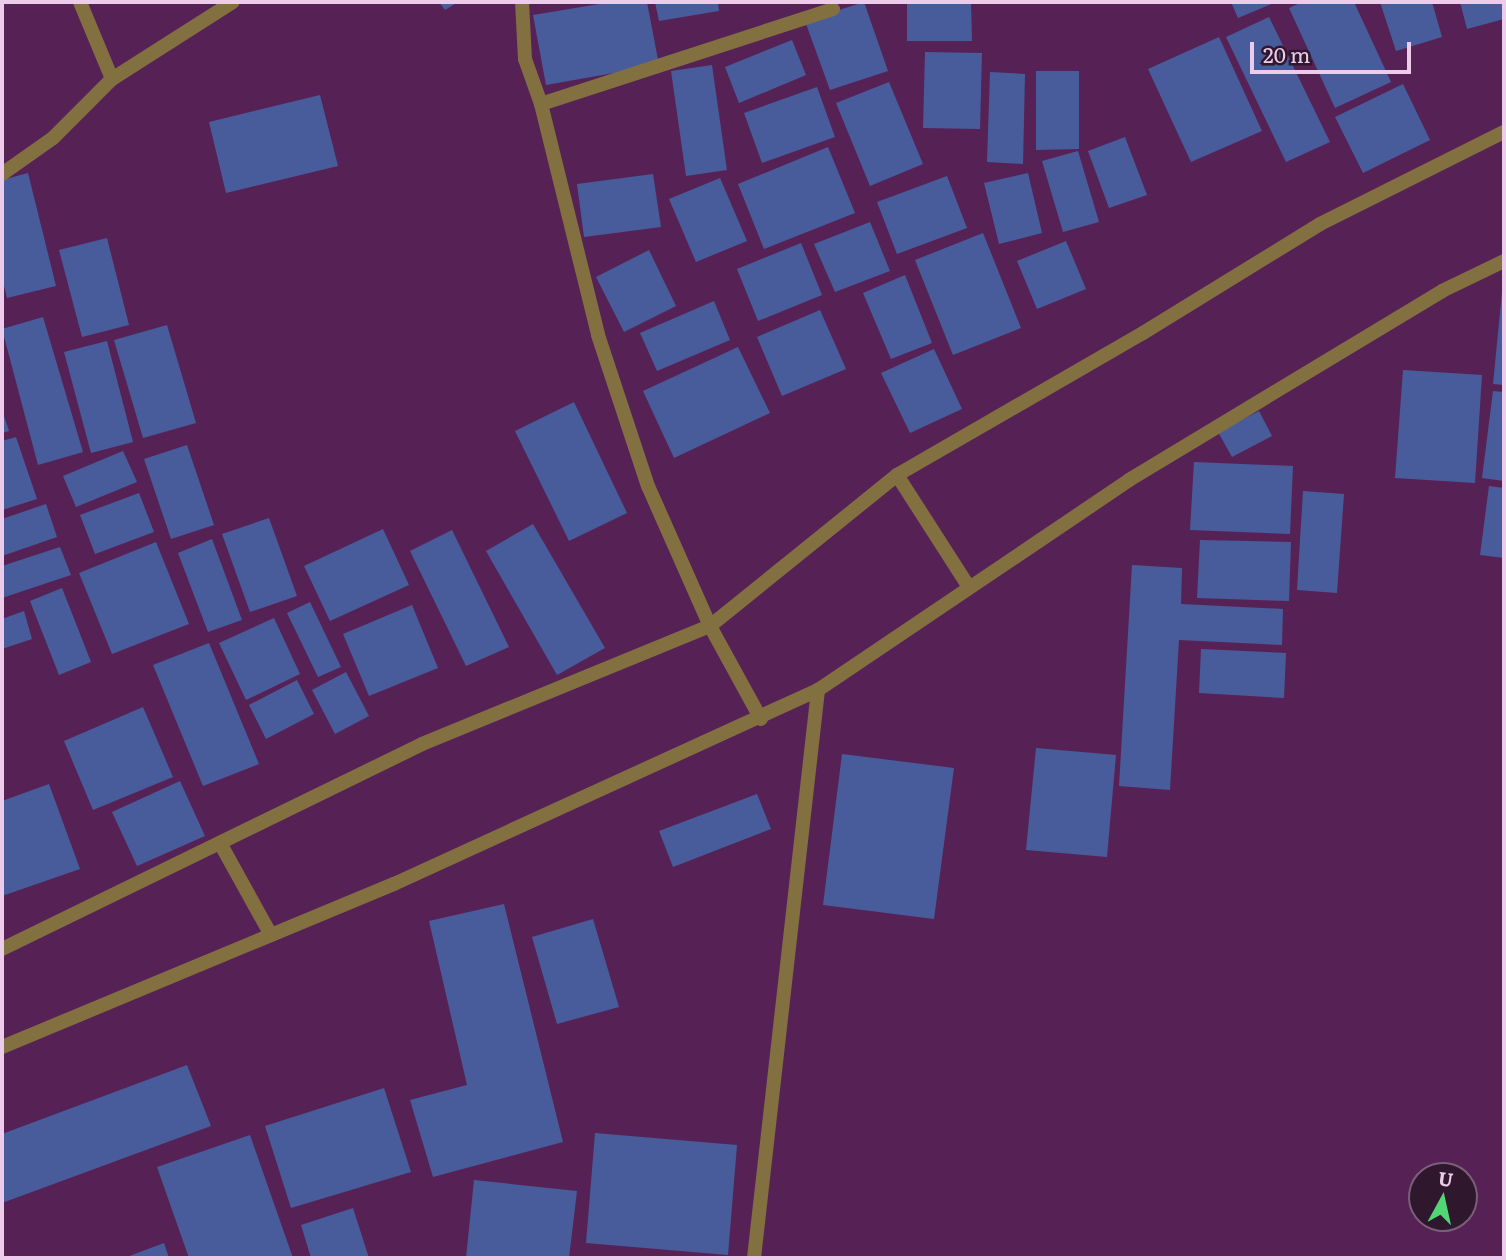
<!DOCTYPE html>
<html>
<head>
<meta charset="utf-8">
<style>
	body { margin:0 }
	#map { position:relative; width:1506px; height:1260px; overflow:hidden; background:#562255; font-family:Literata,serif }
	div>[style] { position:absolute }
	.building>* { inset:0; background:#485c9c }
	.street>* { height:14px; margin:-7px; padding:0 7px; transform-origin:7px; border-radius:7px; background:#827041 }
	span { translate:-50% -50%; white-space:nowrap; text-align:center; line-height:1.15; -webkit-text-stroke:5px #2f172e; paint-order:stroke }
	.frame { position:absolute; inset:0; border:4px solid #ecccea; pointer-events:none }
	.north { position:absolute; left:1408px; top:1162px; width:70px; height:70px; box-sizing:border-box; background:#2f172e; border:2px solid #7b5f79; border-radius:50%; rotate:8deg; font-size:19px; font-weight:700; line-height:28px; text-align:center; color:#ecccea }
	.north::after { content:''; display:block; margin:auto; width:24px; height:32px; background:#51d673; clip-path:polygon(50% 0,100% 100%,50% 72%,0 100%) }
	.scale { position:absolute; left:1250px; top:42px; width:161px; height:32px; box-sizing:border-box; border:4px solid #ecccea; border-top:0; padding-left:9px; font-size:21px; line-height:24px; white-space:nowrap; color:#ecccea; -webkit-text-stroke:5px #2f172e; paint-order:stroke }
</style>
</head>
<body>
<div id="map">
	<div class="building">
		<i style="clip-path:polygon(439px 2px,458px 2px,445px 10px)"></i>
		<i style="clip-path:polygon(611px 2px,647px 2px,659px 65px,546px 85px,533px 15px)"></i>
		<i style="clip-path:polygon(655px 2px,718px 2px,719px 11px,659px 21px)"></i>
		<i style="clip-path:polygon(864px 2px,888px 71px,830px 90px,805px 21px)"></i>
		<i style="clip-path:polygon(907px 2px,971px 2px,972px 41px,907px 41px)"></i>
		<i style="clip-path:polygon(1231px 2px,1276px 2px,1238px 18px)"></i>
		<i style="clip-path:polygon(1302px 2px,1354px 2px,1391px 82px,1335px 108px,1289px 8px)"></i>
		<i style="clip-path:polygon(1380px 2px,1432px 2px,1442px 37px,1396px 51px)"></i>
		<i style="clip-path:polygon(1460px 2px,1504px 2px,1504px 19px,1467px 29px)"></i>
		<i style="clip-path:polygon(1269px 17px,1330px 142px,1286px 162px,1226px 37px)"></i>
		<i style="clip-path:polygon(1219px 37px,1262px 131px,1191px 162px,1148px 69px)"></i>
		<i style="clip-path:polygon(792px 40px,806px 75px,739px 103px,725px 67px)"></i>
		<i style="clip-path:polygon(925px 52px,982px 53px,980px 129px,923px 128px)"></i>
		<i style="clip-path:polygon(712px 65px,727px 170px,686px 176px,671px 71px)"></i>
		<i style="clip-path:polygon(1036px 71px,1079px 71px,1079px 149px,1036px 150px)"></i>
		<i style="clip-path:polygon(990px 72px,1025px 74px,1023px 164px,987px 162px)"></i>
		<i style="clip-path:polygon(889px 82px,923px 164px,870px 186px,836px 103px)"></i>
		<i style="clip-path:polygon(1403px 84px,1430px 140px,1363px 173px,1335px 117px)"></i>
		<i style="clip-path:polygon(817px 87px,835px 137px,762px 163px,744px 113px)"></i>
		<i style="clip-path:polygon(320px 95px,338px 166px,226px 193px,209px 122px)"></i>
		<i style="clip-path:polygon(1125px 137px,1147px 195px,1109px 208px,1088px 151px)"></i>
		<i style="clip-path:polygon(828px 147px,855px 213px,764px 249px,738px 184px)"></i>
		<i style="clip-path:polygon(1078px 151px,1099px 222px,1063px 232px,1042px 161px)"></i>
		<i style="clip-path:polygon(28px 173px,56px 286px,7px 298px,2px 278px,2px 180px)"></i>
		<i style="clip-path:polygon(1028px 173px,1042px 233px,999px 244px,984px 183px)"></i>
		<i style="clip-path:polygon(653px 174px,661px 227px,584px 237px,577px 184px)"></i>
		<i style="clip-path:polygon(947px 176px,967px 228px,897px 254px,877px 202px)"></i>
		<i style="clip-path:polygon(720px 178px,747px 241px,696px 262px,669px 199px)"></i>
		<i style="clip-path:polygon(870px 222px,890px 271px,835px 292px,814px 244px)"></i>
		<i style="clip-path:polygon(983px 233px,1021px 328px,953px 355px,915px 260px)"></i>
		<i style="clip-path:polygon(107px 238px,129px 325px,82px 337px,59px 250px)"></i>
		<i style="clip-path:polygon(1066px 241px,1086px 289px,1037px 309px,1017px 261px)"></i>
		<i style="clip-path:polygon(801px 243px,822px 295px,758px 321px,737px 269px)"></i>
		<i style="clip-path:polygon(649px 250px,676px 306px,624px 332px,596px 277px)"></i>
		<i style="clip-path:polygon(905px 275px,932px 343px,891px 359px,863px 293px)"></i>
		<i style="clip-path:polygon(1502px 292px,1504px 292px,1504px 385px,1493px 384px)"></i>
		<i style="clip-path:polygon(714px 301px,730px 340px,657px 371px,640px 333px)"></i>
		<i style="clip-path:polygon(820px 310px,846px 369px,782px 396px,757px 337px)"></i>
		<i style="clip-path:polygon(43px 317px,83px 452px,38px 465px,2px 329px)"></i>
		<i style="clip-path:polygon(167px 325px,196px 423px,143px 438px,114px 340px)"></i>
		<i style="clip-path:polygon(107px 341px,133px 442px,91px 453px,64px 352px)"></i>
		<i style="clip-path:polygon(738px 347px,770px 413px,674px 458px,643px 391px)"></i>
		<i style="clip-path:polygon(934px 349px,962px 409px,910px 433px,881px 373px)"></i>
		<i style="clip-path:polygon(1403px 370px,1482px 375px,1475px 483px,1395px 478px)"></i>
		<i style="clip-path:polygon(1493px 391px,1504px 392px,1504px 481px,1482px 478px)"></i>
		<i style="clip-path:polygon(574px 402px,627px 513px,569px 541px,515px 431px)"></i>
		<i style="clip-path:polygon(2px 410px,9px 431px,2px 433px)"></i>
		<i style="clip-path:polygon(1259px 411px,1272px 436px,1232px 457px,1218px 432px)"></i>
		<i style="clip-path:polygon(16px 437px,37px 499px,2px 510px,2px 441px)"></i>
		<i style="clip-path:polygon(187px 445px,214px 525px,171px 539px,144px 459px)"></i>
		<i style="clip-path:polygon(123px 451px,137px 482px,76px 507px,63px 476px)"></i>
		<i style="clip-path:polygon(1194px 462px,1293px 466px,1290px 534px,1190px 530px)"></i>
		<i style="clip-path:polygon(1489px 486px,1504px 488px,1504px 558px,1480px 555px)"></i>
		<i style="clip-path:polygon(1303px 491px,1344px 494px,1337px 593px,1297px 590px)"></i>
		<i style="clip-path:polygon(139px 493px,154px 532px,95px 554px,80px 515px)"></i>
		<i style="clip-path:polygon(46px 504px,57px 537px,2px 556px,2px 519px)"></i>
		<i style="clip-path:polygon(269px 518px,297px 596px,250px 612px,222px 534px)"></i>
		<i style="clip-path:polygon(533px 524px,605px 648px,557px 675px,486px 551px)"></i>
		<i style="clip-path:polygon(383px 529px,409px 585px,330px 621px,304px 566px)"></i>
		<i style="clip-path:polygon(452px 530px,509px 647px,466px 666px,410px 551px)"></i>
		<i style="clip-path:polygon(212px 539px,242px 620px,208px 632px,178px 553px)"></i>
		<i style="clip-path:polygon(1200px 540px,1291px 542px,1289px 601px,1197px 598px)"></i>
		<i style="clip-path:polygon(156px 542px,189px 624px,112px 654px,79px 573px)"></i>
		<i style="clip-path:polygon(60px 547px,71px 575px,2px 598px,2px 566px)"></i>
		<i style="clip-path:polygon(1132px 565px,1182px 568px,1181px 604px,1283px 609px,1282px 645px,1179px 640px,1170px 790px,1119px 786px)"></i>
		<i style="clip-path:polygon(62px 588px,91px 662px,59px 675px,30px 601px)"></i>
		<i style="clip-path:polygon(310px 602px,341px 667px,318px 677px,287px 613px)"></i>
		<i style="clip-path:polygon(412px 605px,438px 668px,369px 696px,343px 634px)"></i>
		<i style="clip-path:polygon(24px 611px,32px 639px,2px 649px,2px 619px)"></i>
		<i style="clip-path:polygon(274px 618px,300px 674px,246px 700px,219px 643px)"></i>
		<i style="clip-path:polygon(209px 643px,259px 764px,203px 786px,153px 665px)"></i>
		<i style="clip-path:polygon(1201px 649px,1286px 653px,1284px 698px,1199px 693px)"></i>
		<i style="clip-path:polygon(346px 672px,369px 716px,335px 734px,312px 690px)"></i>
		<i style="clip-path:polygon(297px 680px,314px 714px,266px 739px,249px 705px)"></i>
		<i style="clip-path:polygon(143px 707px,173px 777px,93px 810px,64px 741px)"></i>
		<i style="clip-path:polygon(1036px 748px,1116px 755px,1107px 857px,1026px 850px)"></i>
		<i style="clip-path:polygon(842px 754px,954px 768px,934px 919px,823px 905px)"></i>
		<i style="clip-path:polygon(180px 781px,205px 836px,137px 866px,112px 812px)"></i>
		<i style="clip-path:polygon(49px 784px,80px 869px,2px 896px,2px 801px)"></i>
		<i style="clip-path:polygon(757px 794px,771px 829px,673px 867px,659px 831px)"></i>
		<i style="clip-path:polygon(504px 904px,563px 1142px,433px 1177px,410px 1100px,467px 1085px,429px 921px)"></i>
		<i style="clip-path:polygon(593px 919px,619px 1007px,557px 1024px,532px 937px)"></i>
		<i style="clip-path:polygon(187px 1065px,211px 1126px,2px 1203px,2px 1134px)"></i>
		<i style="clip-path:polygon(384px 1088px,411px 1172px,291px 1208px,265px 1126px)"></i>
		<i style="clip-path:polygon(595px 1133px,737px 1145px,728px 1255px,586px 1243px)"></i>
		<i style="clip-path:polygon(250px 1135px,293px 1258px,189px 1258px,157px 1167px)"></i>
		<i style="clip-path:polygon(474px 1180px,577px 1191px,569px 1258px,466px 1258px)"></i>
		<i style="clip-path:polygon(353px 1208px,369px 1258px,311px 1258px,301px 1225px)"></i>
		<i style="clip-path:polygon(164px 1243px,169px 1258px,124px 1258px)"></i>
	</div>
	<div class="street">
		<i style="left:80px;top:2px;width:83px;rotate:67.4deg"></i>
		<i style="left:522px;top:2px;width:57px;rotate:87deg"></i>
		<i style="left:525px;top:59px;width:48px;rotate:70.4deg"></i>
		<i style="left:541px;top:104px;width:307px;rotate:-18deg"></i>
		<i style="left:541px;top:104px;width:238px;rotate:76.1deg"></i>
		<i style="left:598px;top:335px;width:159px;rotate:71.7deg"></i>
		<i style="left:648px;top:486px;width:153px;rotate:66.1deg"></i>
		<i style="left:710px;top:626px;width:106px;rotate:61.3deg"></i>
		<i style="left:2px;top:174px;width:62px;rotate:-35.2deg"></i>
		<i style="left:53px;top:138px;width:83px;rotate:-45deg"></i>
		<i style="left:112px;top:79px;width:143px;rotate:-32.5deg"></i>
		<i style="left:897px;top:475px;width:133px;rotate:57.3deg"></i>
		<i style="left:220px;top:843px;width:105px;rotate:61deg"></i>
		<i style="left:2px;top:949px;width:467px;rotate:-26deg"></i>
		<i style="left:422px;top:744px;width:311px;rotate:-22.3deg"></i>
		<i style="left:710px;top:626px;width:240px;rotate:-38.9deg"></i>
		<i style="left:897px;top:475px;width:284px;rotate:-30deg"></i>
		<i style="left:1143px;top:333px;width:208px;rotate:-31.6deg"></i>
		<i style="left:1320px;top:224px;width:206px;rotate:-26.6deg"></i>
		<i style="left:2px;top:1047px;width:425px;rotate:-22.6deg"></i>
		<i style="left:394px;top:884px;width:466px;rotate:-24.6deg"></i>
		<i style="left:818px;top:690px;width:375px;rotate:-34deg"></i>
		<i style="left:1129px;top:480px;width:366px;rotate:-31.1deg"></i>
		<i style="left:1442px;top:291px;width:69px;rotate:-25.8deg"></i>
		<i style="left:754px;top:1258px;width:572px;rotate:-83.57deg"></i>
	</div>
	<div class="frame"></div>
	<div class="north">U</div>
	<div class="scale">20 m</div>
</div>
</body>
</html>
